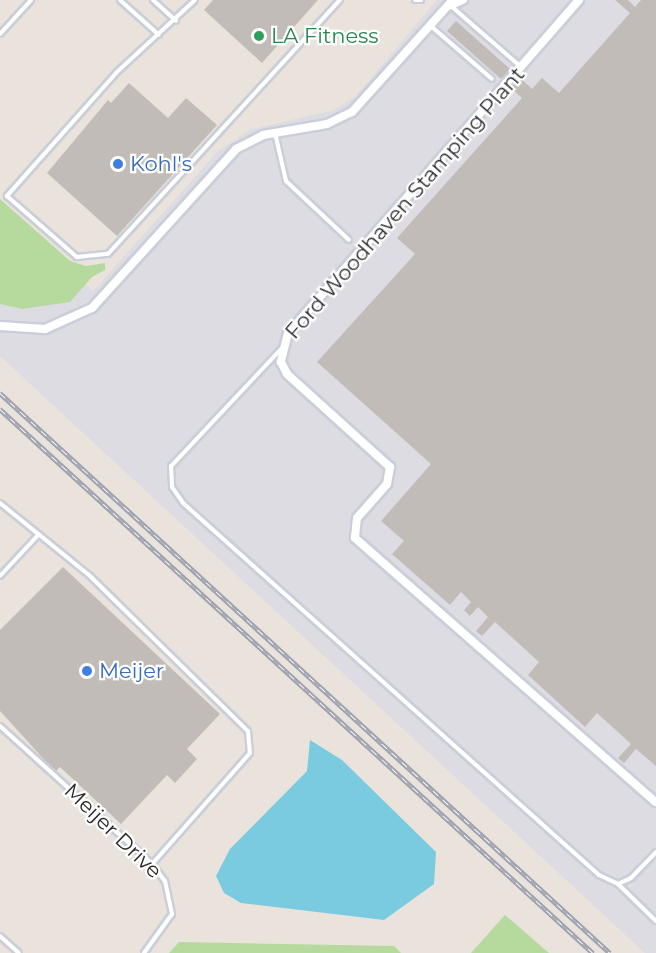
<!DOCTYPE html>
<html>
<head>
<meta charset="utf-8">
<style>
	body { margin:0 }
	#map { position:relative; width:656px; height:953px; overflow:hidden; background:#e9e3dc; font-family:Montserrat,sans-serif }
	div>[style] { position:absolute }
	.industrial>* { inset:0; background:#dddce2 }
	.green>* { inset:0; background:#b6d99e }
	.water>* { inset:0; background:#7acbdf }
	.building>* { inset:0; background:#c2bcb8 }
	.roads { filter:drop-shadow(2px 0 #caced9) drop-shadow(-2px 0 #caced9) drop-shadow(0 2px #caced9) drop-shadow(0 -2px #caced9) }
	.service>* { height:4px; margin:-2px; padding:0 2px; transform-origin:2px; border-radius:2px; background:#fff }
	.minor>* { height:8px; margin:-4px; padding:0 4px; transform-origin:4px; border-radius:4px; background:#fff }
	.rail>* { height:4.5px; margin-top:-2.25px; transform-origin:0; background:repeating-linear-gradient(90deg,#fff 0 7px,#9fa3b0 0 14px); box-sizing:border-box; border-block:2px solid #9fa3b0 }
	.dots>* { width:16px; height:16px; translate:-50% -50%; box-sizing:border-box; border:3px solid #fff; border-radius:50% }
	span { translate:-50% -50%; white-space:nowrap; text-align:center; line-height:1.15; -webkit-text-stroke:4.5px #fff; paint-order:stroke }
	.leisure-label { font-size:21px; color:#27864d }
	.left { translate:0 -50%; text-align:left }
	.shop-label { font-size:21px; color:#366cbe }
	.street-label { font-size:21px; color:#282828 }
</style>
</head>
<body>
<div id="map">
	<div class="industrial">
		<i style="clip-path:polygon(437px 0,656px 0,656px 953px,645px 953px,0 356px,0 209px,93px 291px,219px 150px,252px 129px,334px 110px,355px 97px)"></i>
	</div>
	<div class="green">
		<i style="clip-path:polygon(0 199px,70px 261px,86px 266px,105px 263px,105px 270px,92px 277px,70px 302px,22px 309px,0 304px)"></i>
		<i style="clip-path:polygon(505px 915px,549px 953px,471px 953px)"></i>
		<i style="clip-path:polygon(179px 942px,394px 946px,401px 953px,169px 953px)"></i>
	</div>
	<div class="water">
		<i style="clip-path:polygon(310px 740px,342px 760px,436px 852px,434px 884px,384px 920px,241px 903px,224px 893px,216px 876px,230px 849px,307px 771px)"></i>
	</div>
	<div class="building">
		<i style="clip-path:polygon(213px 0,318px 0,262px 63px,204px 10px)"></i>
		<i style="clip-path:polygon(615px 0,628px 0,635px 7px,641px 0,656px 0,656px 766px,636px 749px,624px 763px,618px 758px,631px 744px,597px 713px,585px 727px,528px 675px,539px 662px,495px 622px,482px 636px,476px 631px,488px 617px,478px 607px,470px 616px,464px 610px,471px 602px,461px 592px,450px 605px,392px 554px,404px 541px,381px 521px,431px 464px,317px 362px,415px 254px,397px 238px,522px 98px,511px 88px,520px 78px,532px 89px,542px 78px,559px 93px,630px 13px)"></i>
		<i style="clip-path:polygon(456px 21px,510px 69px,501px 79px,447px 31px)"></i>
		<i style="clip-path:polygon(129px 83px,168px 118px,186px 98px,217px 125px,117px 236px,47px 173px,108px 100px,111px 103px)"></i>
		<i style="clip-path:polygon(63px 567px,220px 714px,187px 749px,197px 759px,175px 783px,167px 775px,121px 824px,60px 767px,56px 771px,50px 766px,0 711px,0 630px)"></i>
	</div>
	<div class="roads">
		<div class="service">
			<i style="left:120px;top:0;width:52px;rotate:41.9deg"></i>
			<i style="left:153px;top:0;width:31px;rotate:42deg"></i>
			<i style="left:195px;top:0;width:106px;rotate:137.3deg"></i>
			<i style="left:117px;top:72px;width:166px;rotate:131.6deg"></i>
			<i style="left:7px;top:196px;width:93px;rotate:41.1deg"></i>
			<i style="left:77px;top:257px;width:31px;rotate:-6deg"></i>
			<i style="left:108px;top:254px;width:344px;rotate:-47.6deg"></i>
			<i style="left:415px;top:0;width:6px"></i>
			<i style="left:451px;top:6px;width:91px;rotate:41deg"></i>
			<i style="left:432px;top:27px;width:79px;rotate:40.9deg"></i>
			<i style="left:0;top:34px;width:46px;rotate:-47.6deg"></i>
			<i style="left:275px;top:133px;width:49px;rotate:77.1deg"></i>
			<i style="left:286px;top:181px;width:86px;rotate:43.1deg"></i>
			<i style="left:282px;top:348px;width:162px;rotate:133.2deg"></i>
			<i style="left:171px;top:466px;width:21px;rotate:87deg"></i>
			<i style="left:172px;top:487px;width:19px;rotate:55deg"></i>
			<i style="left:183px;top:503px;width:558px;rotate:41.8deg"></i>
			<i style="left:599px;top:875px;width:21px;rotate:25deg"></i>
			<i style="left:618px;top:884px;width:14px;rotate:-25deg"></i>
			<i style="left:631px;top:878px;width:36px;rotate:-46deg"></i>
			<i style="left:0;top:503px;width:116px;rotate:39deg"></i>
			<i style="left:90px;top:576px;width:221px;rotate:44.5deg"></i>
			<i style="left:248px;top:731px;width:22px;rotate:85deg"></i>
			<i style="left:250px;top:753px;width:148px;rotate:131.4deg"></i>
			<i style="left:0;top:576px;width:57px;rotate:-47.1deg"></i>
			<i style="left:0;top:726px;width:205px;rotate:42.2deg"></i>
			<i style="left:152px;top:864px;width:21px;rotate:53deg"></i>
			<i style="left:165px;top:881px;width:34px;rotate:78deg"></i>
			<i style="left:172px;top:914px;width:48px;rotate:125.7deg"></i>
			<i style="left:618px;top:884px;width:53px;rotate:44.2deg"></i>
			<i style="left:0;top:936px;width:25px;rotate:42deg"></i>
		</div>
		<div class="minor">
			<i style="left:579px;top:0;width:442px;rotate:131.1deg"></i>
			<i style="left:288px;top:333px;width:30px;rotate:104deg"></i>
			<i style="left:281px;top:362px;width:13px;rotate:63deg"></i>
			<i style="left:287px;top:374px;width:139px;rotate:42.1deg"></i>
			<i style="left:390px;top:467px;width:17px;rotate:100deg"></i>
			<i style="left:387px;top:484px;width:45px;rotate:131.4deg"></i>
			<i style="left:357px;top:518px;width:20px;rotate:96deg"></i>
			<i style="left:355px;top:538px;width:400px;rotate:41.3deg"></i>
			<i style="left:451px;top:5px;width:13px;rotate:-23deg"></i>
			<i style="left:0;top:326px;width:45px;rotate:3.8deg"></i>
			<i style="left:45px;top:329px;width:51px;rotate:-24.1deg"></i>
			<i style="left:92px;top:308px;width:215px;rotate:-47.8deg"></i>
			<i style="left:236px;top:149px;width:30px;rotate:-27deg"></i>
			<i style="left:263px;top:135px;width:65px;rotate:-9.8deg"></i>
			<i style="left:327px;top:124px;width:28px;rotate:-26deg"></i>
			<i style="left:352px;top:112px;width:151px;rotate:-48deg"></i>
		</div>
	</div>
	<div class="rail">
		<i style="left:0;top:393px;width:828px;rotate:42.55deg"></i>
		<i style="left:0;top:409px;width:805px;rotate:42.53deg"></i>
	</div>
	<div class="dots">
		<i style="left:259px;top:36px;background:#2e9e5b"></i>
		<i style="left:118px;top:164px;background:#3f7fe0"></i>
		<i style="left:87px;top:671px;background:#3f7fe0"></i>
	</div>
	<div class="leisure-label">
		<span class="left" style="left:271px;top:36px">LA Fitness</span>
	</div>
	<div class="shop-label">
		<span class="left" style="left:130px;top:164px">Kohl's</span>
		<span class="left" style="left:99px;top:671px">Meijer</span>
	</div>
	<div class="street-label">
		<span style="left:405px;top:203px;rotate:-49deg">Ford Woodhaven Stamping Plant</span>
		<span style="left:113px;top:831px;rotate:44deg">Meijer Drive</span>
	</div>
</div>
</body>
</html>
